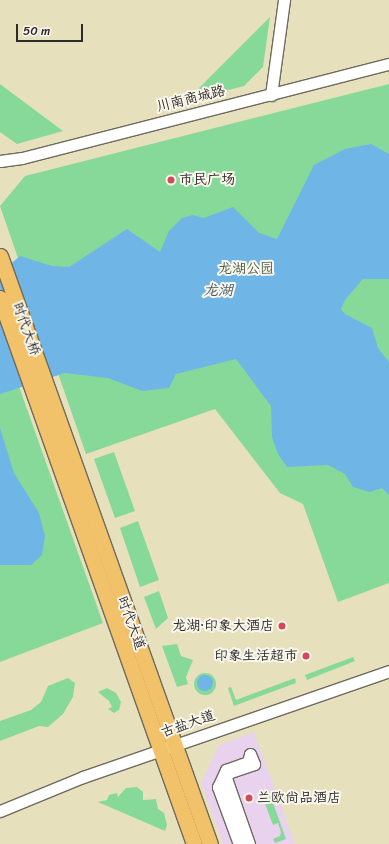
<!DOCTYPE html>
<html>
<head>
<meta charset="utf-8">
<style>
	body { margin:0 }
	#map { position:relative; width:389px; height:844px; overflow:hidden; background:#e7e0bd; font-family:Sriracha,"LXGW WenKai TC",sans-serif }
	div>[style] { position:absolute }
	.built>* { inset:0; background:#e9d2ee }
	.green>* { inset:0; background:#87d99a }
	.round { border-radius:50% }
	.water>* { inset:0; background:#6fb6e6 }
	.roads { filter:drop-shadow(1px 0 #6d6a5e) drop-shadow(-1px 0 #6d6a5e) drop-shadow(0 1px #6d6a5e) drop-shadow(0 -1px #6d6a5e) }
	.minor>* { height:11px; margin:-5.5px; padding:0 5.5px; transform-origin:5.5px; border-radius:5.5px; background:#fff }
	.major>* { height:15px; margin:-7.5px; padding:0 7.5px; transform-origin:7.5px; border-radius:7.5px; background:#f2c26a }
	.dots>* { width:11px; height:11px; translate:-50% -50%; box-sizing:border-box; border:2px solid #fbf7ec; border-radius:50% }
	span { translate:-50% -50%; white-space:nowrap; text-align:center; line-height:1.15; -webkit-text-stroke:4px #fbf7ec; paint-order:stroke }
	.street-label { font-size:14px; color:#2b2b2b }
	.poi-label { font-size:14px; color:#2b2b2b }
	.left { translate:0 -50%; text-align:left }
	.right { translate:-100% -50%; text-align:right }
	.park-label { font-size:14px; color:#475f4c }
	.water-label { font-size:15px; color:#435c6c; font-style:italic }
	.scale { position:absolute; left:16px; top:24px; width:67px; height:18px; box-sizing:border-box; border:2px solid #2b2b2b; border-top:0; padding-left:5px; font-size:12px; line-height:14px; white-space:nowrap; color:#2b2b2b; -webkit-text-stroke:3px #fbf7ec; paint-order:stroke }
</style>
</head>
<body>
<div id="map">
	<div class="built">
		<i style="clip-path:polygon(254px 732px,295px 844px,223px 844px,201px 783px,219px 745px)"></i>
	</div>
	<div class="green">
		<i style="clip-path:polygon(270px 17px,263px 67px,244px 86px,186px 101px)"></i>
		<i style="clip-path:polygon(0 84px,63px 131px,17px 144px,0 132px)"></i>
		<i style="clip-path:polygon(389px 84px,389px 583px,338px 602px,303px 504px,280px 493px,215px 409px,86px 454px,0 206px,25px 176px)"></i>
		<i style="clip-path:polygon(0 333px,103px 623px,0 662px)"></i>
		<i style="clip-path:polygon(114px 452px,135px 511px,115px 518px,94px 459px)"></i>
		<i style="clip-path:polygon(138px 521px,159px 580px,140px 587px,120px 528px)"></i>
		<i style="clip-path:polygon(159px 591px,168px 618px,156px 629px,144px 597px)"></i>
		<i style="clip-path:polygon(177px 644px,181px 656px,193px 660px,186px 677px,188px 684px,177px 687px,162px 646px)"></i>
		<i style="clip-path:polygon(353px 657px,355px 661px,307px 680px,305px 675px)"></i>
		<i class="round" style="left:194px;top:673px;width:22px;height:22px"></i>
		<i style="clip-path:polygon(68px 678px,75px 683px,73px 697px,63px 714px,48px 727px,39px 726px,0 741px,0 721px,31px 710px,41px 702px,48px 686px)"></i>
		<i style="clip-path:polygon(295px 678px,296px 683px,234px 706px,228px 688px,231px 687px,236px 700px)"></i>
		<i style="clip-path:polygon(107px 688px,116px 693px,121px 702px,119px 710px,114px 713px,108px 709px,112px 707px,109px 701px,98px 692px)"></i>
		<i style="clip-path:polygon(137px 787px,143px 792px,143px 800px,156px 799px,158px 809px,164px 813px,167px 825px,165px 831px,98px 802px,107px 800px,109px 795px,117px 793px,118px 797px,126px 788px)"></i>
		<i style="clip-path:polygon(268px 789px,286px 839px,275px 843px,273px 839px,280px 836px,281px 832px,278px 823px,273px 825px,263px 798px,268px 796px,266px 790px)"></i>
	</div>
	<div class="water">
		<i style="clip-path:polygon(371px 144px,389px 154px,389px 279px,363px 279px,345px 300px,341px 309px,345px 314px,372px 328px,378px 348px,389px 362px,389px 495px,382px 488px,370px 492px,353px 487px,345px 474px,328px 465px,287px 467px,278px 454px,272px 437px,271px 406px,236px 359px,176px 374px,169px 388px,142px 391px,108px 378px,65px 373px,0 394px,0 273px,20px 256px,52px 266px,69px 267px,127px 229px,160px 252px,169px 231px,182px 218px,193px 215px,204px 218px,233px 207px,259px 233px,277px 239px,314px 165px,345px 149px)"></i>
		<i style="clip-path:polygon(0 428px,14px 473px,39px 513px,45px 536px,42px 555px,31px 565px,0 565px)"></i>
		<i class="round" style="left:197px;top:675px;width:16px;height:16px"></i>
	</div>
	<div class="roads">
		<div class="minor">
			<i style="left:271px;top:95px;width:96px;rotate:-82.2deg"></i>
			<i style="left:0;top:161px;width:22px;rotate:-8deg"></i>
			<i style="left:22px;top:158px;width:379px;rotate:-14.4deg"></i>
			<i style="left:0;top:811px;width:90px;rotate:-22.3deg"></i>
			<i style="left:83px;top:777px;width:324px;rotate:-19.1deg"></i>
			<i style="left:239px;top:844px;width:61px;rotate:-110.2deg"></i>
			<i style="left:218px;top:787px;width:19px;rotate:-65deg"></i>
			<i style="left:226px;top:770px;width:23px;rotate:-20deg"></i>
			<i style="left:248px;top:762px;width:8px;rotate:-76deg"></i>
			<i style="left:250px;top:754px;width:11px;rotate:68deg"></i>
			<i style="left:254px;top:764px;width:28px;rotate:161deg"></i>
			<i style="left:228px;top:773px;width:5px;rotate:112deg"></i>
			<i style="left:226px;top:778px;width:70px;rotate:70.8deg"></i>
		</div>
		<div class="major">
			<i style="left:0;top:256px;width:624px;rotate:70.35deg"></i>
			<i style="left:0;top:298px;width:579px;rotate:70.44deg"></i>
		</div>
	</div>
	<div class="dots">
		<i style="left:171px;top:180px;background:#d1495b"></i>
		<i style="left:282px;top:626px;background:#d1495b"></i>
		<i style="left:306px;top:656px;background:#d1495b"></i>
		<i style="left:249px;top:798px;background:#d1495b"></i>
	</div>
	<div class="street-label">
		<span style="left:191px;top:99px;rotate:-14deg">川南商城路</span>
		<span style="left:26px;top:329px;rotate:70deg">时代大桥</span>
		<span style="left:131px;top:623px;rotate:70deg">时代大道</span>
		<span style="left:188px;top:724px;rotate:-19deg">古盐大道</span>
	</div>
	<div class="poi-label">
		<span class="left" style="left:179px;top:180px">市民广场</span>
		<span class="right" style="left:274px;top:626px">龙湖·印象大酒店</span>
		<span class="right" style="left:298px;top:656px">印象生活超市</span>
		<span class="left" style="left:257px;top:798px">兰欧尚品酒店</span>
	</div>
	<div class="park-label">
		<span style="left:246px;top:269px">龙湖公园</span>
	</div>
	<div class="water-label">
		<span style="left:218px;top:291px">龙湖</span>
	</div>
	<div class="scale">50 m</div>
</div>
</body>
</html>
